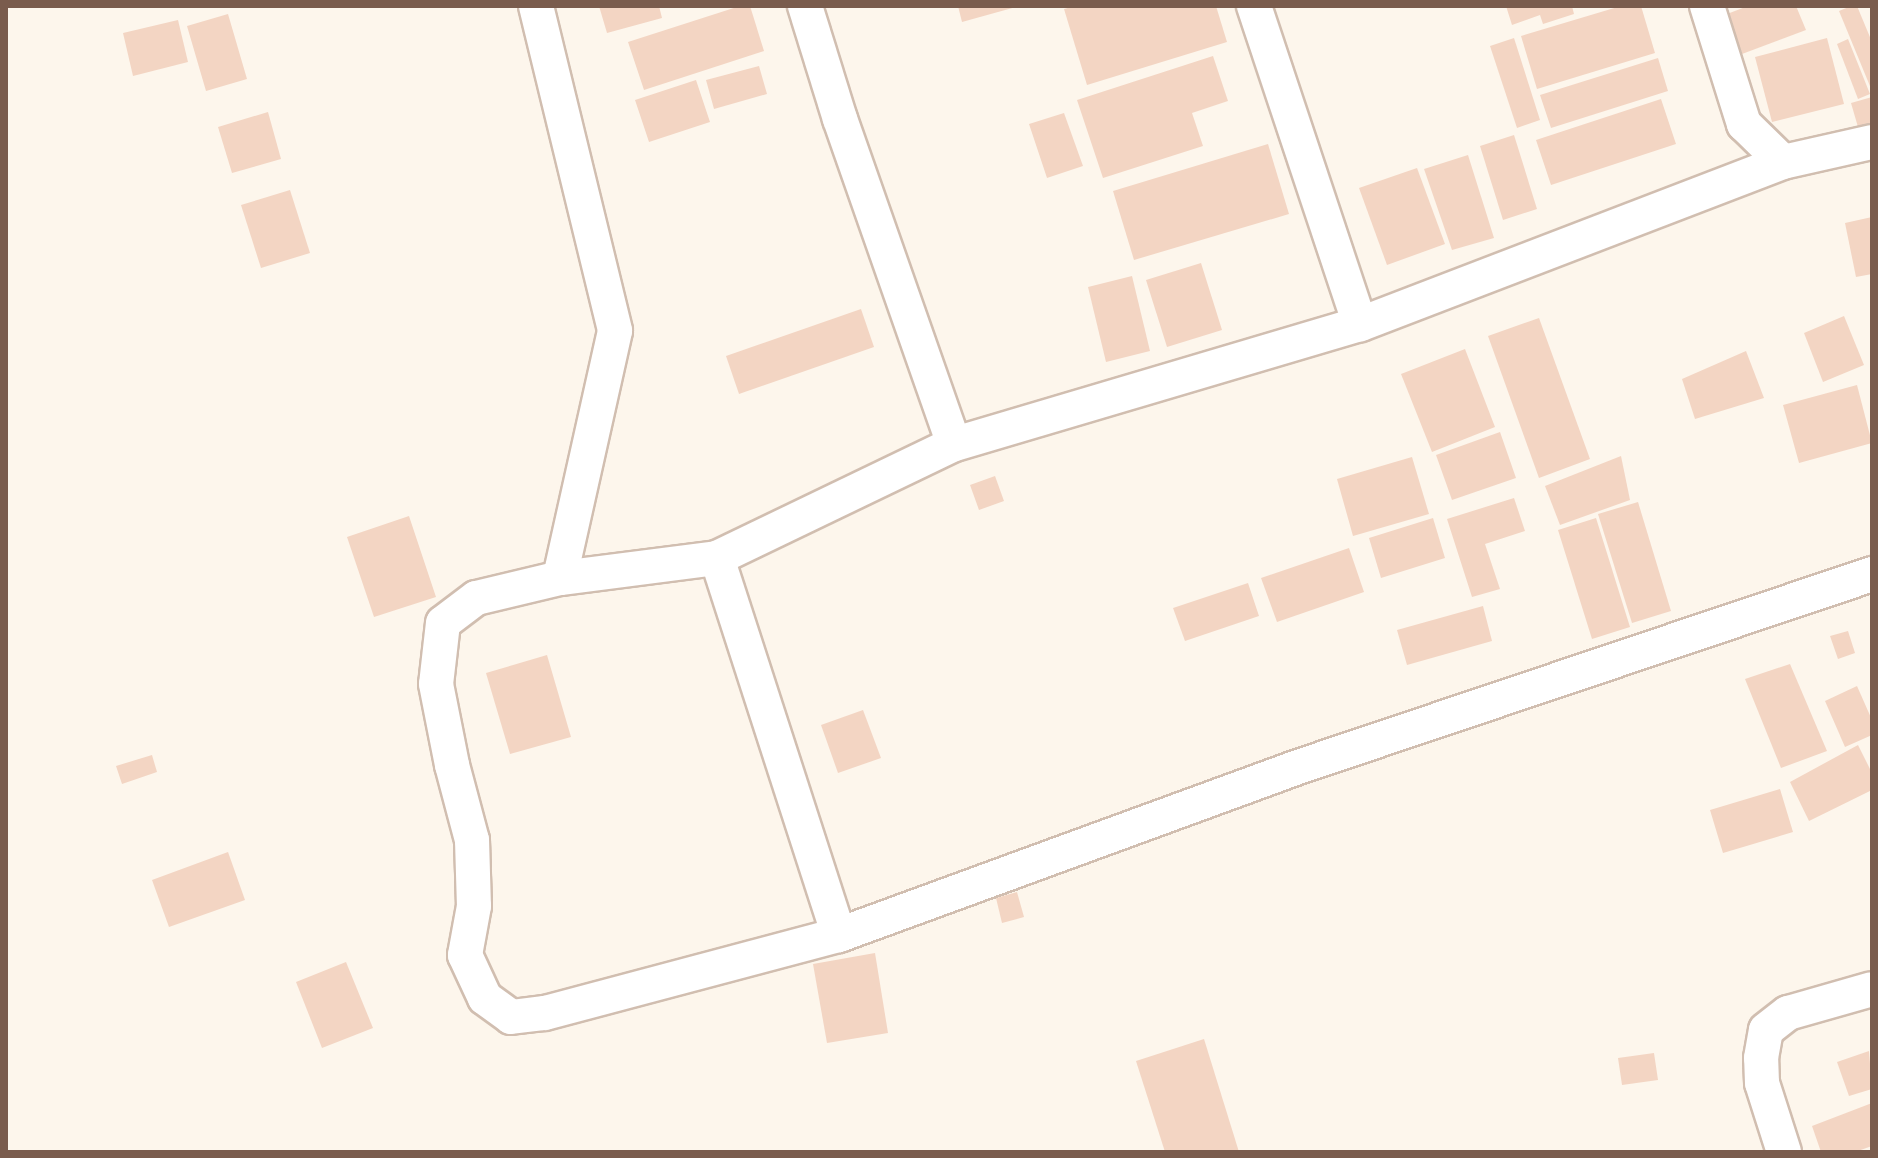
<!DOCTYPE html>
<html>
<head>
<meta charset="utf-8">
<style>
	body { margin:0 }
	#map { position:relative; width:1878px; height:1158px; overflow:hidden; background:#fdf6ec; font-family:"DM Sans",sans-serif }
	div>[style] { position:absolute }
	.building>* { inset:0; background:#f3d5c3 }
	.roads { filter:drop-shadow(2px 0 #d1beb0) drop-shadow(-2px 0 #d1beb0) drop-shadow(0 2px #d1beb0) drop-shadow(0 -2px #d1beb0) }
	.minor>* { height:34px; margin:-17px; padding:0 17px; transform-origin:17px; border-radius:17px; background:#fff }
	span { translate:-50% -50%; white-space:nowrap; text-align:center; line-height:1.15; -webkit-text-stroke:6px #fffaf3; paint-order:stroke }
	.frame { position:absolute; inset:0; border:8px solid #7a5c4d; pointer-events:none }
</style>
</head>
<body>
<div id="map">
	<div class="building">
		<i style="clip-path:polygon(599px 6px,659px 6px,662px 18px,607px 33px)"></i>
		<i style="clip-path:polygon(740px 6px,750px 6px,764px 51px,644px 90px,628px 42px)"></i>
		<i style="clip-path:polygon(958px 6px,1016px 6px,1016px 7px,962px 22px)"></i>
		<i style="clip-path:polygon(1075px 6px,1216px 6px,1227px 42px,1087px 85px,1064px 9px)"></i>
		<i style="clip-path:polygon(1506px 6px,1572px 6px,1574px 14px,1543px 24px,1540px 15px,1512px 25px)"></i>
		<i style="clip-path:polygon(1621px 6px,1641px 6px,1655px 53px,1537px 89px,1521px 36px)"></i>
		<i style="clip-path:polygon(1748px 6px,1796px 6px,1806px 30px,1742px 54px,1727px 14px)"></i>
		<i style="clip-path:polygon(1851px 6px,1857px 6px,1872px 42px,1872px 91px,1839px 11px)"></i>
		<i style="clip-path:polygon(228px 14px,247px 79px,206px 91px,187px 26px)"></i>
		<i style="clip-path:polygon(178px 20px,188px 62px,133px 76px,123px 33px)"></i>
		<i style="clip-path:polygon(1514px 38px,1540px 120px,1517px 128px,1490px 46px)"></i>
		<i style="clip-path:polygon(1827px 38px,1844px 104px,1772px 122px,1755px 57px)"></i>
		<i style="clip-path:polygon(1848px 39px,1870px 94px,1858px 99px,1837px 44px)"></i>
		<i style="clip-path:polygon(1213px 56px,1228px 101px,1192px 113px,1203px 146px,1103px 178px,1077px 100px)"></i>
		<i style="clip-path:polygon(1658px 58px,1668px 91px,1551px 128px,1540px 95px)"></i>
		<i style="clip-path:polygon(759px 66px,767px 94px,714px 109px,706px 80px)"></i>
		<i style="clip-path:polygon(696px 80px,710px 122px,649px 142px,635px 100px)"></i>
		<i style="clip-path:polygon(1872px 97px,1872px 130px,1860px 134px,1851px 103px)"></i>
		<i style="clip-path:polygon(1661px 99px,1676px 144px,1551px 185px,1536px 140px)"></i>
		<i style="clip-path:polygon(268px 112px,281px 159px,232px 173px,218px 127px)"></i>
		<i style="clip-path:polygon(1064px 113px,1083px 166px,1047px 178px,1029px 124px)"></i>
		<i style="clip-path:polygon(1514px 135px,1537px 209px,1503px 220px,1480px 146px)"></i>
		<i style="clip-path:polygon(1268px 144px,1289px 214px,1134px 260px,1113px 191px)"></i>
		<i style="clip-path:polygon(1468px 155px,1494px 238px,1452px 250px,1424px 169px)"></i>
		<i style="clip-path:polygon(1417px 168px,1445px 244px,1387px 265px,1359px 188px)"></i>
		<i style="clip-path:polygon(290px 190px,310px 253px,261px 268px,241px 205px)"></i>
		<i style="clip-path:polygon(1872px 217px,1872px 274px,1856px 277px,1845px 223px)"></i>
		<i style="clip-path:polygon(1201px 263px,1222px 330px,1167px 347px,1146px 280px)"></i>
		<i style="clip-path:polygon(1132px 276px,1150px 351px,1106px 362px,1088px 287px)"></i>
		<i style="clip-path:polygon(861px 309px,874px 347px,739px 394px,726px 356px)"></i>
		<i style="clip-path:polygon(1844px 316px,1864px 365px,1823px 382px,1804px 333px)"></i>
		<i style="clip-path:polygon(1539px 318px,1590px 459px,1539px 478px,1488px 336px)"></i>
		<i style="clip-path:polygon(1465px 349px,1495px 427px,1432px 452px,1401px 374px)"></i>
		<i style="clip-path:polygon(1746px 351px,1764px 398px,1695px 419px,1682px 379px)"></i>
		<i style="clip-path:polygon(1857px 385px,1872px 443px,1799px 463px,1783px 405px)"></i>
		<i style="clip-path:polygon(1500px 432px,1516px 478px,1452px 500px,1436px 455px)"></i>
		<i style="clip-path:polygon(1621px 456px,1630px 500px,1560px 525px,1545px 486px)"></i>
		<i style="clip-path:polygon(1412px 457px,1429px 514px,1353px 536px,1337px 479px)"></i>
		<i style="clip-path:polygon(995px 476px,1004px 501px,979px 510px,970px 485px)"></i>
		<i style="clip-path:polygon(1514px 498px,1525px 531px,1485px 544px,1500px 589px,1472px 597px,1447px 519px)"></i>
		<i style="clip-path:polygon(1638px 502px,1671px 611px,1632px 623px,1598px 514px)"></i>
		<i style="clip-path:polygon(409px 516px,436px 597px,374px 617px,347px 537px)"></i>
		<i style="clip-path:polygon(1433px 518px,1445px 558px,1381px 578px,1369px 538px)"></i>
		<i style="clip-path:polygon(1596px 518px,1630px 627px,1592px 639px,1558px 530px)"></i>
		<i style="clip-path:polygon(1349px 548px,1364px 592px,1277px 622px,1261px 578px)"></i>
		<i style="clip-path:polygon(1248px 583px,1259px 616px,1185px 641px,1173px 608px)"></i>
		<i style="clip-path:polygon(1483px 606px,1492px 641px,1407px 665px,1397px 630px)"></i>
		<i style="clip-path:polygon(1848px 631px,1855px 653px,1838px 659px,1830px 636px)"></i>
		<i style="clip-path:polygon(547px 655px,571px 737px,510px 754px,486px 673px)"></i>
		<i style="clip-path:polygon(1790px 664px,1827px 751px,1781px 768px,1745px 679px)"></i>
		<i style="clip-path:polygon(1857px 686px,1872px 720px,1872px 735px,1845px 747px,1825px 701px)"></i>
		<i style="clip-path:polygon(863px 710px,881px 758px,838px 773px,821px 725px)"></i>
		<i style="clip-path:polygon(1858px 745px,1872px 773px,1872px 790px,1809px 821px,1790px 782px)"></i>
		<i style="clip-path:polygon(152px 755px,157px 772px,122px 784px,116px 766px)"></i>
		<i style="clip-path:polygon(1780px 789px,1793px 832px,1723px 853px,1710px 810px)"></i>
		<i style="clip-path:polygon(228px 852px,245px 900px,169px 927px,152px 880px)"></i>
		<i style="clip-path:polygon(1017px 892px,1024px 917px,1002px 923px,996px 898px)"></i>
		<i style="clip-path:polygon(875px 953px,888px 1033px,827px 1043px,813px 964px)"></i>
		<i style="clip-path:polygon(346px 962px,373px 1028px,322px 1048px,296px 982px)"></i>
		<i style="clip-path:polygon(1204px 1039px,1239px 1152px,1165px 1152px,1136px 1061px)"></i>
		<i style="clip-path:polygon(1869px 1051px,1872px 1089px,1849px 1096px,1837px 1062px)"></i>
		<i style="clip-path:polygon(1654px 1053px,1658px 1080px,1622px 1085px,1618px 1058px)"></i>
		<i style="clip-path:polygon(1872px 1103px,1872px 1146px,1855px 1152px,1821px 1152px,1812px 1126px)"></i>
	</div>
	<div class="roads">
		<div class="minor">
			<i style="left:536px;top:6px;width:334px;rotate:76.3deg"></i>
			<i style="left:615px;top:331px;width:253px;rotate:102.6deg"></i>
			<i style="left:805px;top:6px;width:118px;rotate:72.8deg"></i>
			<i style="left:840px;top:119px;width:344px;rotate:70.7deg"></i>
			<i style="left:1254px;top:6px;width:335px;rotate:71.6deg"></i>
			<i style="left:1707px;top:6px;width:124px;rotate:72.6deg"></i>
			<i style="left:1744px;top:124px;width:54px;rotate:44.3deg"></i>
			<i style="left:1783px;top:162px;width:91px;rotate:-12.7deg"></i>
			<i style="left:1783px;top:162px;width:453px;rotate:159deg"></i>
			<i style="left:1360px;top:324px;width:423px;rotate:163.5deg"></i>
			<i style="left:954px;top:444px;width:263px;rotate:154.3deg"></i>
			<i style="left:717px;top:558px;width:158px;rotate:172.7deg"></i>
			<i style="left:560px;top:578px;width:86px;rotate:166.6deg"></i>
			<i style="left:476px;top:598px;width:41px;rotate:142.9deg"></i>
			<i style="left:443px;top:623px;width:61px;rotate:96.5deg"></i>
			<i style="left:436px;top:684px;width:83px;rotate:78.8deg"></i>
			<i style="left:452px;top:765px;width:78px;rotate:75.1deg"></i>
			<i style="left:472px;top:840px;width:66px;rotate:88.3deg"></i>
			<i style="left:474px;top:906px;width:50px;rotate:100.4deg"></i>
			<i style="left:465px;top:955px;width:47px;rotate:65.1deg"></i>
			<i style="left:485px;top:998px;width:32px;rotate:36deg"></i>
			<i style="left:511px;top:1017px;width:34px;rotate:-7deg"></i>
			<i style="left:545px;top:1013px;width:304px;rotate:-14.9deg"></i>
			<i style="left:839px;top:935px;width:486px;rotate:-20.1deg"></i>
			<i style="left:1295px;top:768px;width:609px;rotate:-18.58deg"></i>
			<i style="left:717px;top:558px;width:396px;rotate:72.1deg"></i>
			<i style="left:1784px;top:1152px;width:72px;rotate:-107.7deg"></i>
			<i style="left:1762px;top:1083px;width:25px;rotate:-92deg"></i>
			<i style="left:1761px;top:1058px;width:28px;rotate:-80deg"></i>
			<i style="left:1766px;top:1030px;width:28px;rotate:-38deg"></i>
			<i style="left:1788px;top:1013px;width:87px;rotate:-15.9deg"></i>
		</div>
	</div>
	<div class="frame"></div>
</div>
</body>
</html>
